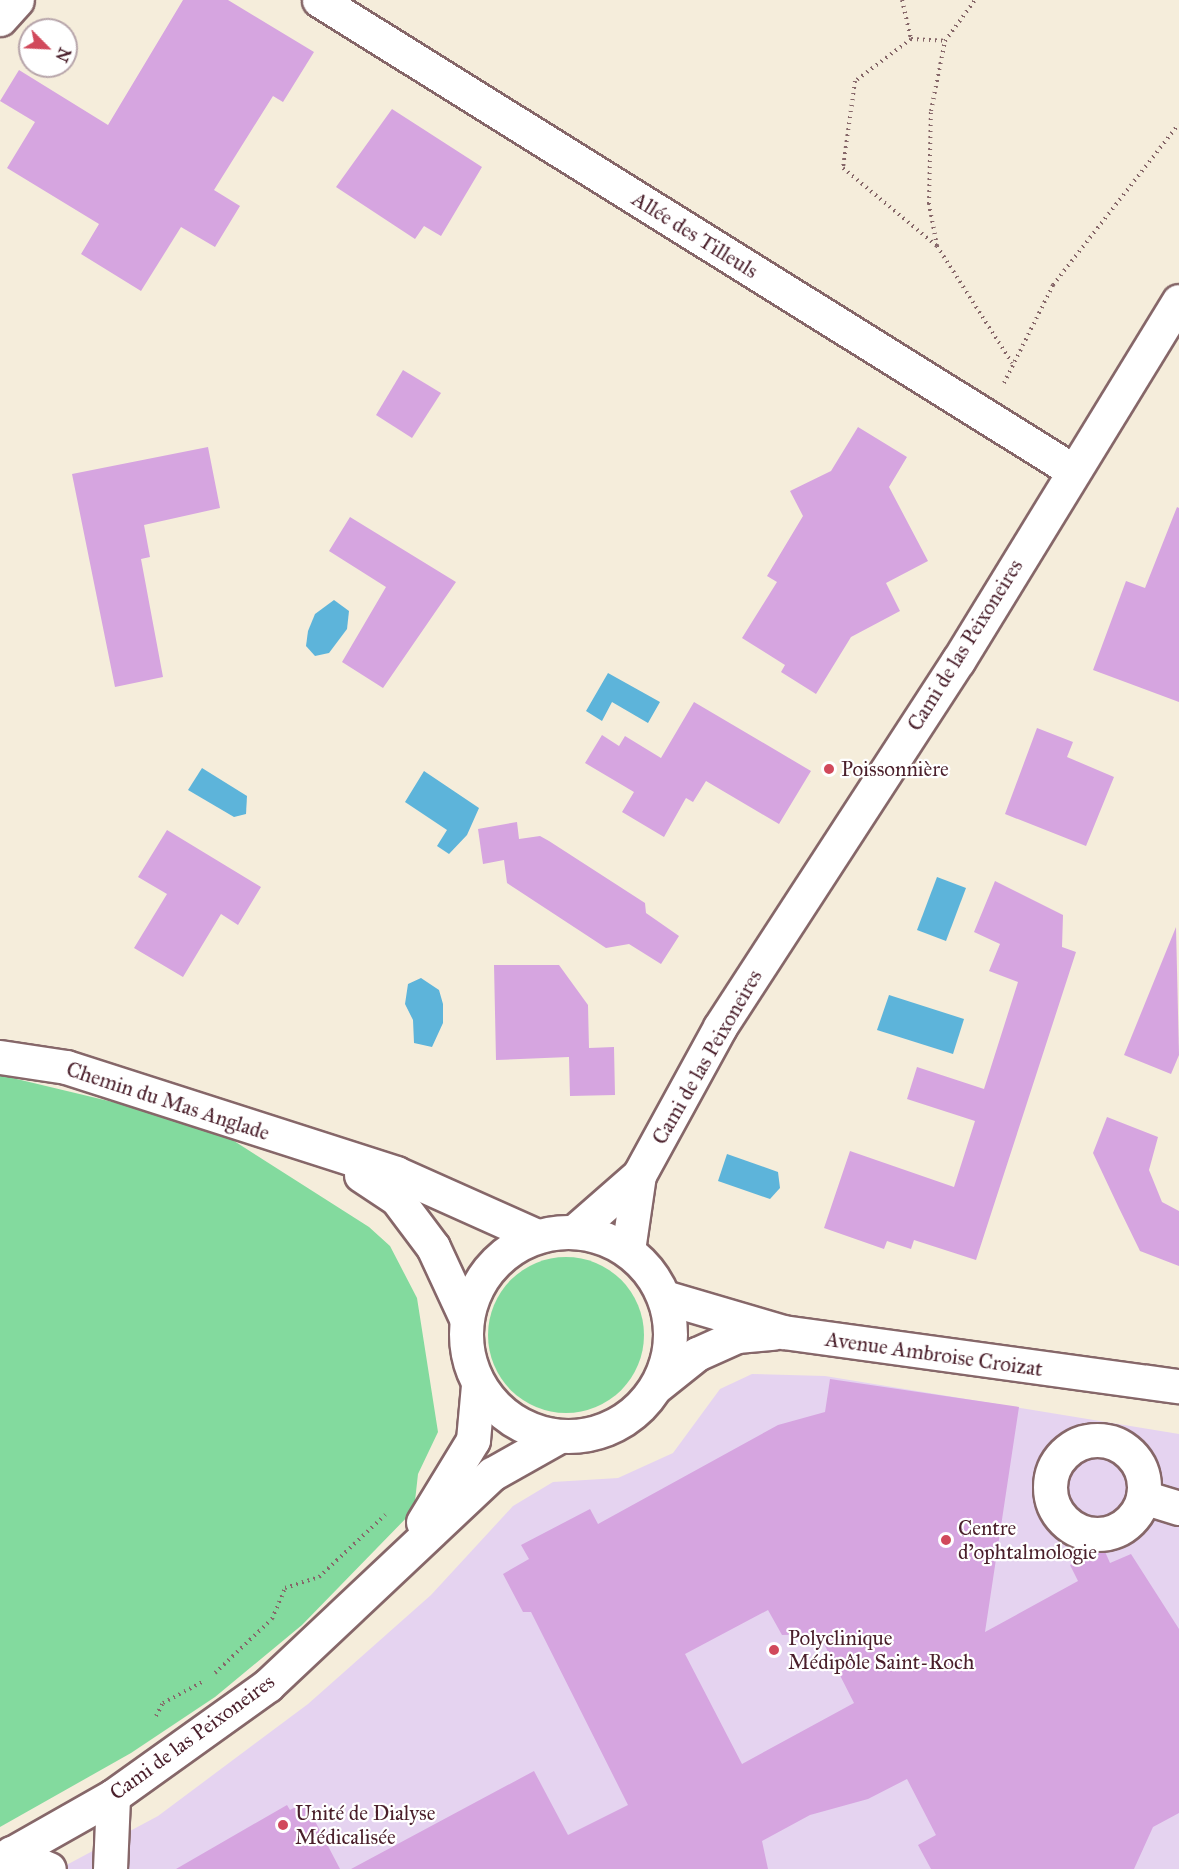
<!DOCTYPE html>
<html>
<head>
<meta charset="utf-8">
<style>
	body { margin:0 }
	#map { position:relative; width:1179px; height:1869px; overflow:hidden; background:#f5eddb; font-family:"IM FELL Great Primer",serif }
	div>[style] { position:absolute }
	.built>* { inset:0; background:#e5d3f0 }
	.green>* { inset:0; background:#83da9e }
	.round { border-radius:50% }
	.water>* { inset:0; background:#5db4da }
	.building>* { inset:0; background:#d6a5e0 }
	.path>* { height:4px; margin-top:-2px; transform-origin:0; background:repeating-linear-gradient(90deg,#866769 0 1.5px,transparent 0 6px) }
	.roads { filter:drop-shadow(2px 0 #866769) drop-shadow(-2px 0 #866769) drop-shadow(0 2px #866769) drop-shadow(0 -2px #866769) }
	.minor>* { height:33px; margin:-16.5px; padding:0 16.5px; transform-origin:16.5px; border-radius:16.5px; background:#fff }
	.minor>.ring { margin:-16.5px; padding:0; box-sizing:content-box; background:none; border:33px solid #fff; border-radius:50% }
	.dots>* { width:16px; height:16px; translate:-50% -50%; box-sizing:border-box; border:3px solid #fff; border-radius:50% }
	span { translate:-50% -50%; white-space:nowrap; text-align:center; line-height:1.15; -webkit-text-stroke:4.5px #fff; paint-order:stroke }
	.street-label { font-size:21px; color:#4a1f2b }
	.poi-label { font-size:21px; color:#4a1f2b }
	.left { translate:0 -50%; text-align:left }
	.north { position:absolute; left:18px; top:18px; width:60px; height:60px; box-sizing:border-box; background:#fff; border:2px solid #b7a5aa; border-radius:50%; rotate:114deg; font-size:16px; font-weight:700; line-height:24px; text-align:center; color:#4a1f2b }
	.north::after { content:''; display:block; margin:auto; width:21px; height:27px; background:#d1495b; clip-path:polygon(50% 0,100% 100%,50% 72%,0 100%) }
</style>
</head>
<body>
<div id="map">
	<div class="built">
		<i style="clip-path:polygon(752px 1374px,825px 1376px,1179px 1434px,1179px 1869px,59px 1869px,158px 1816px,308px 1704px,431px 1595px,513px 1506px,553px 1482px,618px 1478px,673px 1453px,720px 1389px)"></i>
	</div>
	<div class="green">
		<i style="clip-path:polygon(0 1075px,209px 1125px,369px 1227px,390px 1246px,417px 1298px,438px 1432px,418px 1474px,414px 1510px,302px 1625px,215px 1697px,131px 1753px,0 1827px)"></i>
		<i class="round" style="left:488px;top:1257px;width:156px;height:156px"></i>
	</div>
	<div class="water">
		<i style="clip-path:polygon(334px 600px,349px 611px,347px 629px,329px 653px,315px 656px,306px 646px,308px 631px,315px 614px)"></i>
		<i style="clip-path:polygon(608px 673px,660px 702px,648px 723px,612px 702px,602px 721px,586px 711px)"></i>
		<i style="clip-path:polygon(202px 768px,247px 796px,246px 814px,234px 817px,188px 790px)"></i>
		<i style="clip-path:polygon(424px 771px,479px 808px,467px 835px,449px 854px,437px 846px,447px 830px,405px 802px)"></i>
		<i style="clip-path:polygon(937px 877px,966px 888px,946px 941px,917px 930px)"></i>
		<i style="clip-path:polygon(421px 978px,439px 990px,443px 1004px,443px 1023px,432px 1047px,414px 1043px,413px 1020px,405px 1004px,408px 984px)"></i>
		<i style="clip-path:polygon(889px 995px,964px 1019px,953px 1054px,877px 1030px)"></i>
		<i style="clip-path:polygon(727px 1154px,778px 1172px,780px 1188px,770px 1199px,718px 1181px)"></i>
	</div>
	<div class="building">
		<i style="clip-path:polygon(183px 0,228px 0,314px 52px,283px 102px,273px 96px,214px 190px,240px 206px,215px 247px,181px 227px,141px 291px,81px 254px,99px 224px,7px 168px,35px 122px,0 101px,19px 70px,108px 125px)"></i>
		<i style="clip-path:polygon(392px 109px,482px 167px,441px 236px,424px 226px,415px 239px,336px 187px)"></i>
		<i style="clip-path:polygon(403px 370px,441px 393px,412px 438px,376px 415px)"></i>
		<i style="clip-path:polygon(858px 427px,907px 457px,889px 487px,928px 561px,886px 583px,900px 611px,851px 637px,816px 694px,781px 672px,785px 665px,742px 638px,777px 582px,767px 576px,803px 516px,790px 491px,831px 471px)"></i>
		<i style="clip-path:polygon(208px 447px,220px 508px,144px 525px,150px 557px,141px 559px,163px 677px,115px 687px,72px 474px)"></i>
		<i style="clip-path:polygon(1177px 507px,1179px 508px,1179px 702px,1093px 670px,1126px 581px,1145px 588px)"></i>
		<i style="clip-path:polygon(350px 517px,456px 582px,383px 688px,342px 662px,386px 587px,329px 551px)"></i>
		<i style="clip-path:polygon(694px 702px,811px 771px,779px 824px,706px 781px,693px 802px,686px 798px,664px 837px,622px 812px,634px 792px,585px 763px,602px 735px,619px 746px,625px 736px,661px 758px)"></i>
		<i style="clip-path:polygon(1037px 728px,1073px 742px,1067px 757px,1114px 777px,1086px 846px,1005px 814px)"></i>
		<i style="clip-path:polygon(517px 822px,519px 839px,540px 836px,549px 841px,645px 903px,646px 913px,679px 936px,661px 964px,629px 944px,606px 948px,507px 883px,504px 860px,483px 864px,478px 829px)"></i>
		<i style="clip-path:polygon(167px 830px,261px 887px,238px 925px,221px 914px,183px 977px,134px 948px,167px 894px,138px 877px)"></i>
		<i style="clip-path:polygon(995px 881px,1063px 915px,1062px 947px,1076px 952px,976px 1260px,914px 1240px,911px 1249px,887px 1241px,884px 1249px,824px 1228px,850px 1151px,954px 1187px,975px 1121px,907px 1099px,917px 1067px,984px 1089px,1018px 982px,989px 971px,1000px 944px,974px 932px)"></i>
		<i style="clip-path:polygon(1176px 927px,1179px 1055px,1171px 1074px,1124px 1055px)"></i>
		<i style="clip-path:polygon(494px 965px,559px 965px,588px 1005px,589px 1048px,614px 1047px,615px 1095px,570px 1096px,569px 1057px,496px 1060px)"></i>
		<i style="clip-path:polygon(1107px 1117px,1158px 1137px,1149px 1170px,1162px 1202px,1179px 1211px,1179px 1266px,1140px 1251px,1118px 1206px,1093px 1153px)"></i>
		<i style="clip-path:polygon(evenodd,830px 1379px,1019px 1407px,985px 1632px,1078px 1581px,1070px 1565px,1103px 1547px,1110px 1563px,1131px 1554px,1179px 1629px,1179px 1813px,1153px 1827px,1134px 1869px,931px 1869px,918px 1845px,936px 1835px,907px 1779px,868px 1799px,810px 1815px,762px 1841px,768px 1869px,351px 1869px,534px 1771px,568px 1835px,628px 1805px,531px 1612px,523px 1612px,503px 1574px,529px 1559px,521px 1545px,590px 1509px,598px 1524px,778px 1425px,825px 1412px,830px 1379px,768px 1610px,782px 1635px,819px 1634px,854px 1703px,742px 1764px,685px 1654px,768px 1610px)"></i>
		<i style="clip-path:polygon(305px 1802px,340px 1869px,176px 1869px,287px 1805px,290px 1810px)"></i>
	</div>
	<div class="path">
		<i style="left:902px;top:0;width:40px;rotate:77deg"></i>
		<i style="left:911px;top:39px;width:70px;rotate:143.1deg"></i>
		<i style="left:855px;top:81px;width:88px;rotate:97.9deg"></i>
		<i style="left:843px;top:168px;width:122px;rotate:39.7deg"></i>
		<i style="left:937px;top:246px;width:139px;rotate:57.3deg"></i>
		<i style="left:911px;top:39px;width:34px;rotate:3deg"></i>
		<i style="left:937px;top:246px;width:43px;rotate:-100.8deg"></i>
		<i style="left:929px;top:204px;width:93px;rotate:-88.8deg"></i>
		<i style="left:931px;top:111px;width:71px;rotate:-78.7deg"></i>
		<i style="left:945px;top:41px;width:51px;rotate:-53.8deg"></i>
		<i style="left:1004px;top:383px;width:110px;rotate:-63.4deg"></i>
		<i style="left:1053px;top:285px;width:204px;rotate:-52deg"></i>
		<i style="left:215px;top:1673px;width:79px;rotate:-43.5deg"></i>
		<i style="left:272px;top:1619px;width:34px;rotate:-67deg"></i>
		<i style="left:285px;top:1588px;width:36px;rotate:-18deg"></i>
		<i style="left:319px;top:1577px;width:91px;rotate:-43.2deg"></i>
		<i style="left:156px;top:1716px;width:15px;rotate:-62deg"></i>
		<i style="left:163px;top:1703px;width:44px;rotate:-28.3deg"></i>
	</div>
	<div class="roads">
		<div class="minor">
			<i style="left:319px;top:0;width:888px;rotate:31.97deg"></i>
			<i style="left:0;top:19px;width:25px;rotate:-48deg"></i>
			<i style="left:0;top:1057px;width:67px;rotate:8.6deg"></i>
			<i style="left:66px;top:1067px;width:347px;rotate:17.8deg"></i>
			<i style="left:396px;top:1173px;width:154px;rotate:24.1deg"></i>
			<i style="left:361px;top:1175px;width:43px;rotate:33.7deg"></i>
			<i style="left:397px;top:1199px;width:60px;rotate:53.1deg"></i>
			<i style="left:433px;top:1247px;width:78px;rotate:65.1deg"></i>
			<i style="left:575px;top:1231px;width:85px;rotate:-41.2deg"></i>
			<i style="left:639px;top:1175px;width:169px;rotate:-61.3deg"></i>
			<i style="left:720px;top:1027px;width:437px;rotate:-57deg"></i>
			<i style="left:958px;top:661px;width:422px;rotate:-58.5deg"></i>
			<i class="ring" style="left:466px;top:1232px;width:171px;height:171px"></i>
			<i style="left:628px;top:1250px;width:76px;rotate:-81.7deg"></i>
			<i style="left:664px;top:1297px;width:124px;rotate:16.4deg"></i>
			<i style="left:783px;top:1332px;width:400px;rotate:7.8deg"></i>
			<i style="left:658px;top:1385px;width:50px;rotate:-38.5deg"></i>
			<i style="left:697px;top:1354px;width:44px;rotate:-24.2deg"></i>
			<i style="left:737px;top:1336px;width:36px;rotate:-5deg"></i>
			<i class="ring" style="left:1050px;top:1440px;width:61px;height:61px"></i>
			<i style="left:1143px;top:1497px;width:38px;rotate:17deg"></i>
			<i style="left:423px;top:1522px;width:96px;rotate:-58.6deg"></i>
			<i style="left:473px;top:1440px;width:55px;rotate:-84.8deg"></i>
			<i style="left:11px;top:1853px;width:41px;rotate:22.8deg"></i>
			<i style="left:0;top:1860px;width:130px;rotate:-29.5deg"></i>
			<i style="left:113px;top:1796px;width:191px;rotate:-35.6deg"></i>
			<i style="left:268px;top:1685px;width:308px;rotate:-43.3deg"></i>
			<i style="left:492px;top:1474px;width:76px;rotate:-29.3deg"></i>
			<i style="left:110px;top:1869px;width:73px;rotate:-87.6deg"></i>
		</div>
	</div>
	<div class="dots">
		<i style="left:829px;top:769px;background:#d1495b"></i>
		<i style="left:946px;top:1540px;background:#d1495b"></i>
		<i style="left:774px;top:1650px;background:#d1495b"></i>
		<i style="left:283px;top:1825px;background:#d1495b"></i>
	</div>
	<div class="street-label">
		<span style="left:695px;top:235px;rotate:32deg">Allée des Tilleuls</span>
		<span style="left:965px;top:645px;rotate:-58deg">Cami de las Peixoneires</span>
		<span style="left:707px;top:1057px;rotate:-60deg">Cami de las Peixoneires</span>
		<span style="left:168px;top:1101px;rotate:18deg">Chemin du Mas Anglade</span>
		<span style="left:934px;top:1354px;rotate:8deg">Avenue Ambroise Croizat</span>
		<span style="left:192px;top:1737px;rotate:-36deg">Cami de las Peixoneires</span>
	</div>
	<div class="poi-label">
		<span class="left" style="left:841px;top:769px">Poissonnière</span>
		<span class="left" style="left:958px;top:1540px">Centre<br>d'ophtalmologie</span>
		<span class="left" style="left:788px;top:1650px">Polyclinique<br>Médipôle Saint-Roch</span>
		<span class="left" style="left:295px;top:1825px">Unité de Dialyse<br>Médicalisée</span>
	</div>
	<div class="north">N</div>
</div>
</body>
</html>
